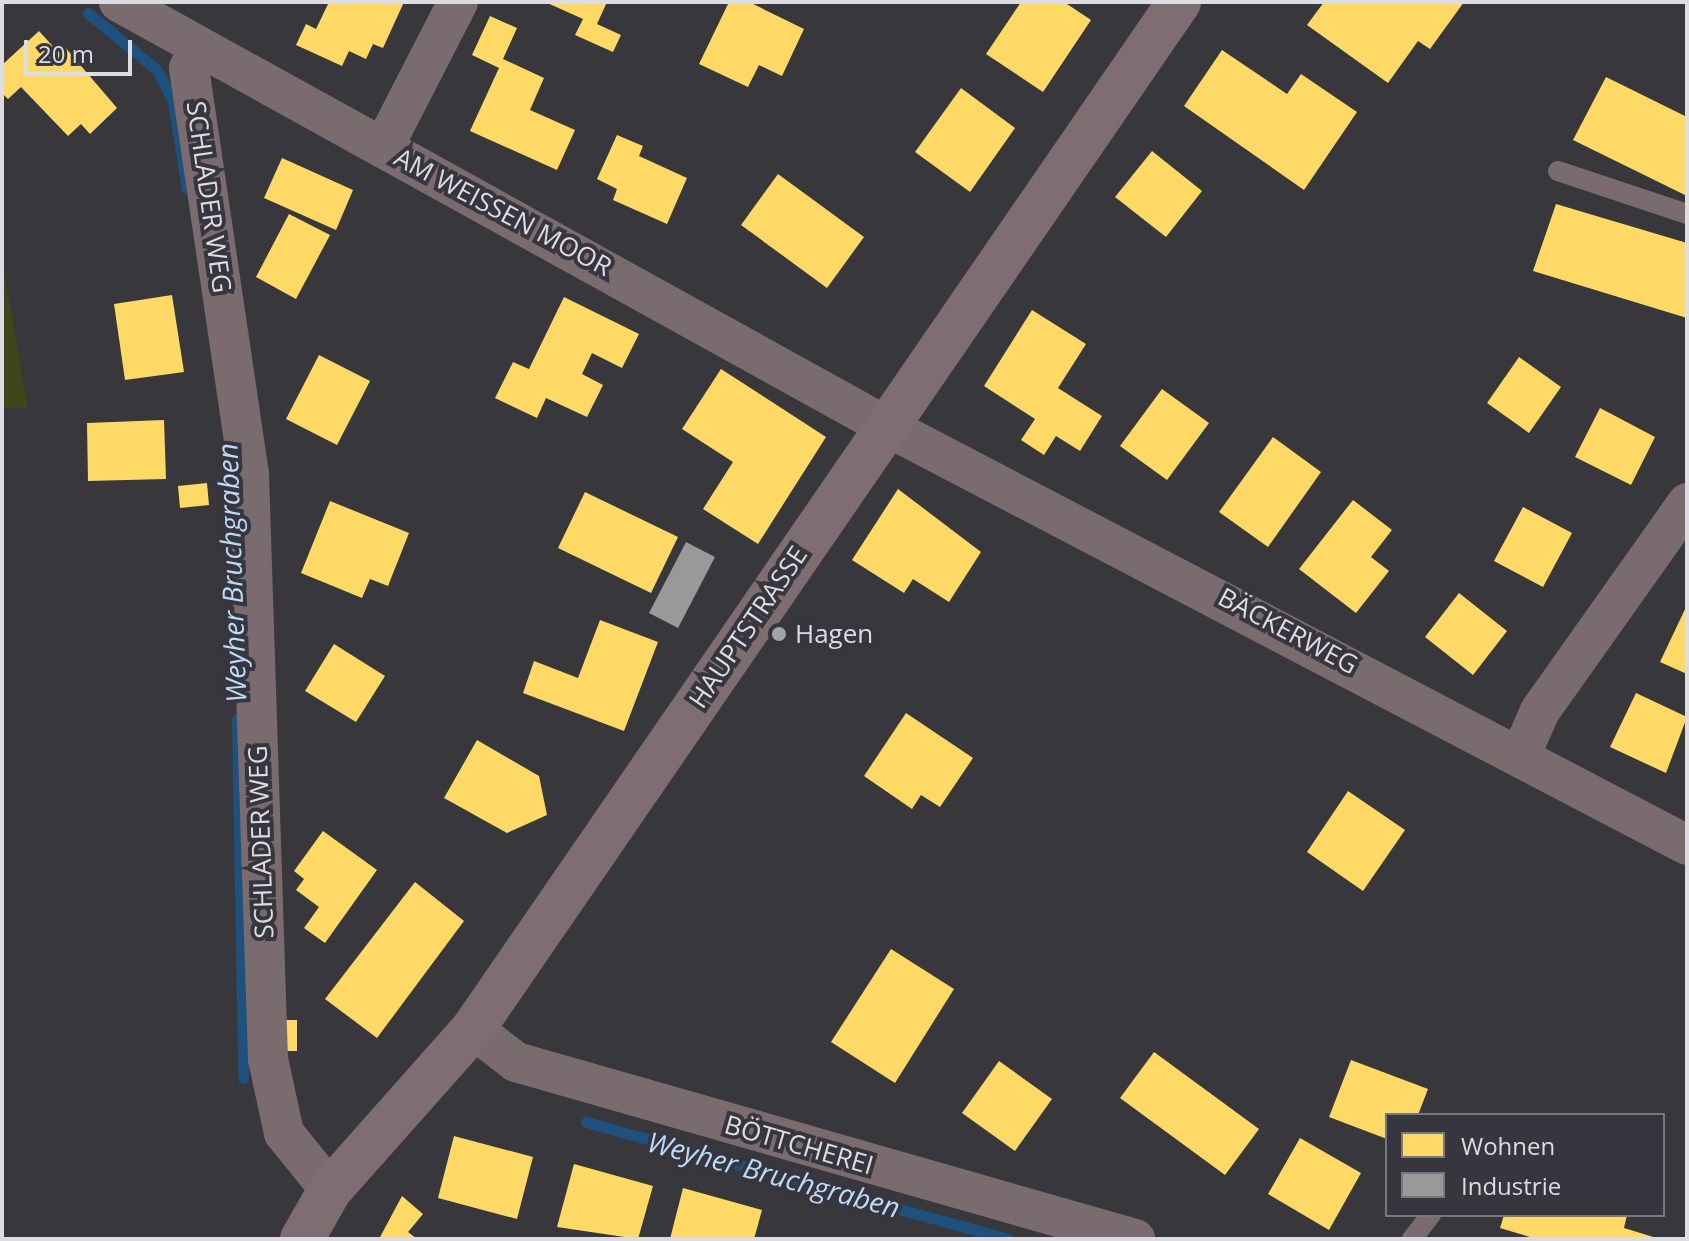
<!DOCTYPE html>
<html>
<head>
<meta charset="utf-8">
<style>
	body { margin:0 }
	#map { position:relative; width:1689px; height:1241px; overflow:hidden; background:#38383c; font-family:"Open Sans",sans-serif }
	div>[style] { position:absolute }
	.green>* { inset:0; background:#404419 }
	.homes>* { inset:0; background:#ffd966 }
	.industry>* { inset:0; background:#999 }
	.stream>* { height:11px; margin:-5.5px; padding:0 5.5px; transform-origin:5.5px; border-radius:5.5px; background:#1e517d }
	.service>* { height:20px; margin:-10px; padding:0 10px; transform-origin:10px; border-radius:10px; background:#7a6b6e }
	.minor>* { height:40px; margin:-20px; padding:0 20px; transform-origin:20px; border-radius:20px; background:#7a6b6e }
	.secondary>* { height:44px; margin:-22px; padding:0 22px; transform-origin:22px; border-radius:22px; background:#7e6d71 }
	.dots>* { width:22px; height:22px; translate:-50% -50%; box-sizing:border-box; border:4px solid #37363e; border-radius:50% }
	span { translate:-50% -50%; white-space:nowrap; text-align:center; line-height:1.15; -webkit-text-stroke:8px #37363e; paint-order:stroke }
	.street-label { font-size:26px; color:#dcdce1 }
	.poi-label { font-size:26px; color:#dcdce1 }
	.left { translate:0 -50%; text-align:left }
	.water-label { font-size:28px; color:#bddaf7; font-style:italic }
	.frame { position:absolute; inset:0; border:4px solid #dcdce1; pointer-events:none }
	.legend { position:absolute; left:1385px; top:1113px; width:280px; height:104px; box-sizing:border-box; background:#37363e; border:2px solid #79787f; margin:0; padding:10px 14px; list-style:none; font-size:24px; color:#dcdce1 }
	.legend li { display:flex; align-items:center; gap:16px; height:40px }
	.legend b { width:40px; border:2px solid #79787f }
	.scale { position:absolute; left:24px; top:40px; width:108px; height:36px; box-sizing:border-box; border:4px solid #dcdce1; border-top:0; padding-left:10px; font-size:24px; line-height:28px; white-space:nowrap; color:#dcdce1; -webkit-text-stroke:6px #37363e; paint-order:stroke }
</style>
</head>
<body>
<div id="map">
	<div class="green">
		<i style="clip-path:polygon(2px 259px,28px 408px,2px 408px)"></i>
	</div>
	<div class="homes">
		<i style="clip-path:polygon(329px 2px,404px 2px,383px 48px,373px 44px,366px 59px,349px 51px,342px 66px,296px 45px,306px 24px,316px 29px)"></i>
		<i style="clip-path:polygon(545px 2px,607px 2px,597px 24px,621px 35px,613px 52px,575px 35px,583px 19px)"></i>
		<i style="clip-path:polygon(729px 2px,749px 2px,804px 29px,782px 76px,759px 65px,748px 87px,699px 64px)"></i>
		<i style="clip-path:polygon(1021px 2px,1064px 2px,1091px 20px,1043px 92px,986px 54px)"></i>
		<i style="clip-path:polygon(1324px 2px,1464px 2px,1430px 49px,1418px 41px,1388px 83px,1307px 25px)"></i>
		<i style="clip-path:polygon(490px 16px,517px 28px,503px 59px,544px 78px,530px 110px,575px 130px,557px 170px,470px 131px,499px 68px,472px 55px)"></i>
		<i style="clip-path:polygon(39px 31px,58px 52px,64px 46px,117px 108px,90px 134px,81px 124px,68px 136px,21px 87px,8px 99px,2px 93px,2px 65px)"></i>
		<i style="clip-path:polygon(1222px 50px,1287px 94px,1301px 74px,1357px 112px,1304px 190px,1184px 106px)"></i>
		<i style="clip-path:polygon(1606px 77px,1687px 117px,1687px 196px,1573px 140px)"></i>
		<i style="clip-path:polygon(961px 88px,1015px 128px,970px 192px,915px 152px)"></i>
		<i style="clip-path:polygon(617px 135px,643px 146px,639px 156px,687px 178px,667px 224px,613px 200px,617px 189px,597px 179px)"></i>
		<i style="clip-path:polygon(1152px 151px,1202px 191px,1166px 237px,1115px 197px)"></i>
		<i style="clip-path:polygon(282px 158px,353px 190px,336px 230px,264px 198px)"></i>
		<i style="clip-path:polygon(778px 174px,864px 237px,827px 288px,741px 225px)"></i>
		<i style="clip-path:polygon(1556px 204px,1687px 243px,1687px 318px,1533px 271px)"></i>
		<i style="clip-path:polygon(289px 214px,330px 235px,296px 299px,256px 277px)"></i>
		<i style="clip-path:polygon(172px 295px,184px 372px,125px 380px,114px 304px)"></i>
		<i style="clip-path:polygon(564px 297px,639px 334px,622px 368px,592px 353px,582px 374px,603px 385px,587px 417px,546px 398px,537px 418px,495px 398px,513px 362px,529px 369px)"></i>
		<i style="clip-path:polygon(1032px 310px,1086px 344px,1058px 388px,1102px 416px,1080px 451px,1056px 436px,1044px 455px,1021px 440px,1035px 419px,984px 386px)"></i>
		<i style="clip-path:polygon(319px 355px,370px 381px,337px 445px,286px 419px)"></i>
		<i style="clip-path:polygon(1519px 357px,1561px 387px,1529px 433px,1487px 403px)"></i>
		<i style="clip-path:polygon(721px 369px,826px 437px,758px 544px,703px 509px,733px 462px,682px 429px)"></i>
		<i style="clip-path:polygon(1162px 389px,1209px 423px,1167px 480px,1120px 446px)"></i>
		<i style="clip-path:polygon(1600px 408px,1655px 437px,1631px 485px,1575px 457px)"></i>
		<i style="clip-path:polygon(164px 420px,166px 479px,88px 481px,87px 423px)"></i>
		<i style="clip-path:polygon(1273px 437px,1321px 472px,1268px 547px,1219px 512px)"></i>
		<i style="clip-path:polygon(207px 483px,209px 505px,180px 508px,178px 486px)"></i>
		<i style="clip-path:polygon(898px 489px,981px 552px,949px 602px,913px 579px,904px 593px,852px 560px)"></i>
		<i style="clip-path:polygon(585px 492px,678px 537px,651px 593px,558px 548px)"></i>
		<i style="clip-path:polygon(1353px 500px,1392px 530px,1371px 557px,1389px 571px,1356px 613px,1299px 569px)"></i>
		<i style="clip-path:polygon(330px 501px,409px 533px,388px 586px,370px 579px,362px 598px,301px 573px)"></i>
		<i style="clip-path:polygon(1523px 507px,1572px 533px,1543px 587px,1494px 561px)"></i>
		<i style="clip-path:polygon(1459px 593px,1507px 631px,1473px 675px,1425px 637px)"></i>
		<i style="clip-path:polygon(1687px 605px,1687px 674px,1660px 662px)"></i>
		<i style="clip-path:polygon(600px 620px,658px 642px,624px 731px,523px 693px,534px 661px,578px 678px)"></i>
		<i style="clip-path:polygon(334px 644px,385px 676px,356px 722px,305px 691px)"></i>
		<i style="clip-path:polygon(1636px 693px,1687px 717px,1666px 773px,1610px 747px)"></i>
		<i style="clip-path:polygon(906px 713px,973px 758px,940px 807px,921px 795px,912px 809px,864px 776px)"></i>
		<i style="clip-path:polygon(477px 740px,539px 776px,547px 815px,507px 833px,444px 798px)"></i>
		<i style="clip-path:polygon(1348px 791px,1405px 830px,1363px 891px,1307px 852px)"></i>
		<i style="clip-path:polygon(323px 831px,377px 870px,325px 943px,304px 928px,319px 907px,296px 890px,304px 879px,294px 871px)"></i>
		<i style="clip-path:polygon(415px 882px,464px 921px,377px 1038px,325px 999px)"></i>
		<i style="clip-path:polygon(891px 949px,954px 989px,895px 1083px,831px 1042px)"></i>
		<i style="clip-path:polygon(280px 1020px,297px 1020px,297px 1051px,280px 1051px)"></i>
		<i style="clip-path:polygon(1154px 1052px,1259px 1129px,1225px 1175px,1120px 1098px)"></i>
		<i style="clip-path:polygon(1351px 1060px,1428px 1089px,1418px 1115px,1387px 1115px,1387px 1139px,1329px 1117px)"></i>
		<i style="clip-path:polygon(999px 1061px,1052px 1099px,1015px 1151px,962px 1113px)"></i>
		<i style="clip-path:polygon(454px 1136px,533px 1157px,517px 1219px,438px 1198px)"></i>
		<i style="clip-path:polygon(1300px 1138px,1361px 1173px,1329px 1230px,1268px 1194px)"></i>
		<i style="clip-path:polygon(574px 1164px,653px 1186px,638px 1239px,557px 1227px)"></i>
		<i style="clip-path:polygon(683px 1188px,762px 1210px,754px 1239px,670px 1239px)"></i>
		<i style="clip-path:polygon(402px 1196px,423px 1214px,408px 1232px,417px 1239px,379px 1239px)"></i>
		<i style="clip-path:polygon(1504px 1215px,1627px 1215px,1624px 1228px,1660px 1239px,1537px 1239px,1500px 1228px)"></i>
	</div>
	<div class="industry">
		<i style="clip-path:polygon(686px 542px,715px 557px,678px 628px,649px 613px)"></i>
	</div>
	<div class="stream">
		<i style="left:88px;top:13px;width:89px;rotate:39.6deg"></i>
		<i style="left:157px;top:70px;width:36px;rotate:63deg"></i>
		<i style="left:173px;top:102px;width:88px;rotate:80.9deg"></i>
		<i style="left:237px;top:719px;width:359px;rotate:89deg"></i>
		<i style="left:586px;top:1122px;width:439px;rotate:15.5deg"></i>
	</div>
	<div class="service">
		<i style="left:1558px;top:171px;width:136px;rotate:18.4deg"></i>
		<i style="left:1412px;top:1239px;width:31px;rotate:-52deg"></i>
	</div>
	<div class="minor">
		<i style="left:119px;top:2px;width:874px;rotate:28.94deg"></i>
		<i style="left:884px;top:425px;width:906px;rotate:27.61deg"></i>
		<i style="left:198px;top:51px;width:19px;rotate:118deg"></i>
		<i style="left:189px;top:68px;width:410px;rotate:81.6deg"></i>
		<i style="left:249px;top:474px;width:585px;rotate:88.14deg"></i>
		<i style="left:268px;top:1059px;width:76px;rotate:77.8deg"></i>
		<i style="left:284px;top:1133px;width:73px;rotate:51.1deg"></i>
		<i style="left:383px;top:148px;width:164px;rotate:-62.8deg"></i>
		<i style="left:1521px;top:754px;width:47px;rotate:-66.2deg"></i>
		<i style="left:1540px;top:711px;width:255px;rotate:-54.7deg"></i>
		<i style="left:473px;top:1029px;width:54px;rotate:37.5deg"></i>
		<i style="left:516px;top:1062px;width:644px;rotate:15.96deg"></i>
	</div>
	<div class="secondary">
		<i style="left:302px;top:1239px;width:56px;rotate:-60.3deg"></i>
		<i style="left:330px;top:1190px;width:215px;rotate:-48.4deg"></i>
		<i style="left:473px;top:1029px;width:1246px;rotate:-55.49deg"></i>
	</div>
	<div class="dots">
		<i style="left:779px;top:634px;background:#a3a3a7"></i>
	</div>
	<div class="street-label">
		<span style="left:209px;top:197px;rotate:82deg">SCHLADER WEG</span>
		<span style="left:503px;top:212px;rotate:28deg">AM WEISSEN MOOR</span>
		<span style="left:748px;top:627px;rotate:-56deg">HAUPTSTRASSE</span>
		<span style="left:1288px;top:631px;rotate:28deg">BÄCKERWEG</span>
		<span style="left:261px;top:842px;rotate:-92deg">SCHLADER WEG</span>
		<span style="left:799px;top:1145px;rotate:16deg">BÖTTCHEREI</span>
	</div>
	<div class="poi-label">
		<span class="left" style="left:795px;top:634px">Hagen</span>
	</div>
	<div class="water-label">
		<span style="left:231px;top:573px;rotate:-92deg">Weyher Bruchgraben</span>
		<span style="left:774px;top:1174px;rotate:15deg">Weyher Bruchgraben</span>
	</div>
	<div class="frame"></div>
	<ul class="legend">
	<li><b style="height:22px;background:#ffd966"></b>Wohnen</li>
	<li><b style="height:22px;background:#999"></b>Industrie</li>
	</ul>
	<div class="scale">20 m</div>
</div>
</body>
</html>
